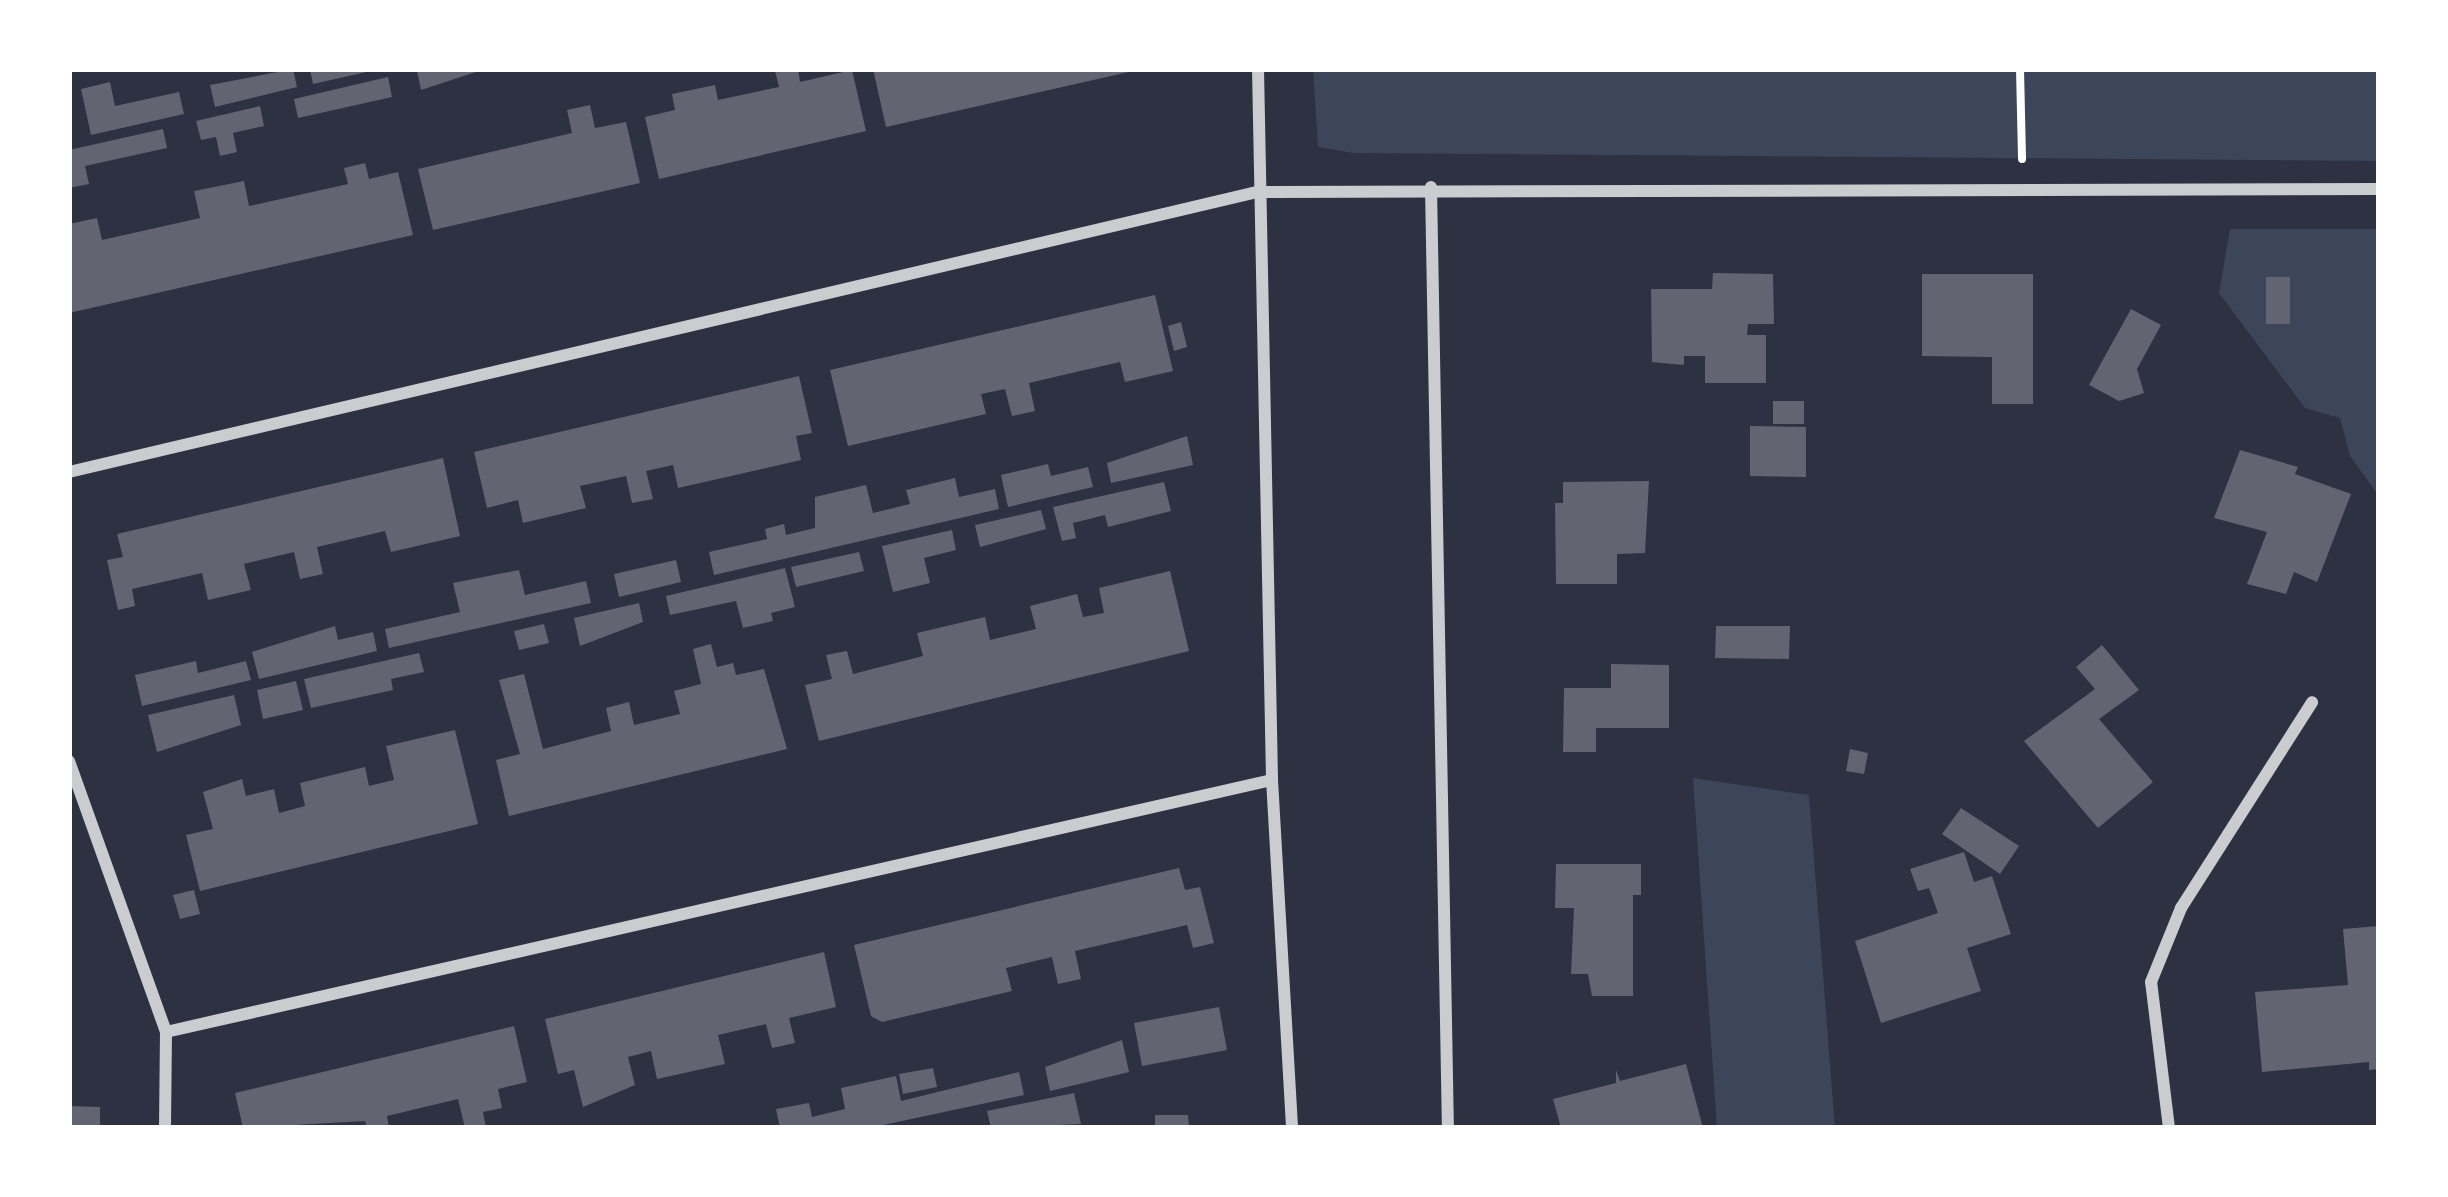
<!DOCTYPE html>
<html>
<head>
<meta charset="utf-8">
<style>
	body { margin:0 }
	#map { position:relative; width:2448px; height:1197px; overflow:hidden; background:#2d3142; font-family:Inter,sans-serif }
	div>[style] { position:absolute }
	.green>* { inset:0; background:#3c4559 }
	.building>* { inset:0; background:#626471 }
	.path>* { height:8px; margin:-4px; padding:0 4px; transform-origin:4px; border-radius:4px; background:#fff }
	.minor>* { height:12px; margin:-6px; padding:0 6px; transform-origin:6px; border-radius:6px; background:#caccd0 }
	span { translate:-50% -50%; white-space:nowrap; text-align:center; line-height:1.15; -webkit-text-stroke:9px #fff; paint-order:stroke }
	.frame { position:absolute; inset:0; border:72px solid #fff; pointer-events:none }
</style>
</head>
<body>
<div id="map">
	<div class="green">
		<i style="clip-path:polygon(1313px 69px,2379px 69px,2379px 161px,1353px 153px,1318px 147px)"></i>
		<i style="clip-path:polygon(2230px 229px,2379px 229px,2379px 496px,2350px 456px,2340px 418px,2305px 408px,2219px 293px)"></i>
		<i style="clip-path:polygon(1693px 778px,1809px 795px,1835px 1128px,1717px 1128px)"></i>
	</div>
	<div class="building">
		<i style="clip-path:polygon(293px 69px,297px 87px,215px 107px,210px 85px)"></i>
		<i style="clip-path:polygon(310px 69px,371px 69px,371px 71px,313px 84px)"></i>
		<i style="clip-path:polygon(485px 69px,421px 90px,417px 71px,424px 69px)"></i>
		<i style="clip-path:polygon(798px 69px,800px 82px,852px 70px,866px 131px,659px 179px,645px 117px,675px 110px,672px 94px,715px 85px,718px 100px,779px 87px,775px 71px)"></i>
		<i style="clip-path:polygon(873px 69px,1132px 69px,1133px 71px,886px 127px)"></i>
		<i style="clip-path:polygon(388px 77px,392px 97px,298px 118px,294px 99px)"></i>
		<i style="clip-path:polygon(110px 82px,115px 106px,179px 92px,184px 114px,91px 135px,81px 89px)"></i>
		<i style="clip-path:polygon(590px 105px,595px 128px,626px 122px,640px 183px,433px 230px,418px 169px,572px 133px,567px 110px)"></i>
		<i style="clip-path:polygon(260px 106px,264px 126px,233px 133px,237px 152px,220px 156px,216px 137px,201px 140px,196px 121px)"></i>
		<i style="clip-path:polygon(163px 129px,167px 148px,85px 166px,89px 184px,69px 188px,69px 150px)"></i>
		<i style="clip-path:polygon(365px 163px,369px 179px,398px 172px,413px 235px,69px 313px,69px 224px,97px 218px,102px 240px,200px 218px,194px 191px,244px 181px,249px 206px,348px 184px,344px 168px)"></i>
		<i style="clip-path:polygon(1713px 273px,1773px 274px,1774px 324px,1748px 324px,1747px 335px,1766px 335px,1766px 383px,1705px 383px,1705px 356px,1684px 356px,1684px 365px,1652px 362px,1651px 289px,1712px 289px)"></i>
		<i style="clip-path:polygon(1922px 274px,2033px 274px,2033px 404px,1992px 404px,1992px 357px,1922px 356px)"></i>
		<i style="clip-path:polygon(2266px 277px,2290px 277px,2290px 324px,2266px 324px)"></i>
		<i style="clip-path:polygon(1155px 295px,1173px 371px,1125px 382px,1120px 362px,1076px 372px,1029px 383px,1035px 411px,1012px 416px,1005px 389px,981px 394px,986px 414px,848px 446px,830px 370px)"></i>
		<i style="clip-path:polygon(2131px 309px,2161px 325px,2137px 369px,2144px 393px,2119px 401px,2089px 385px)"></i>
		<i style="clip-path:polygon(1181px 322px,1187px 347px,1174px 351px,1168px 326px)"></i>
		<i style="clip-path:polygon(799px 376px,812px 433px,796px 436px,801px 460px,678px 488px,673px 465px,646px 471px,653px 499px,632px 503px,626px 476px,580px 486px,586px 508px,523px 523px,518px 500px,487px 508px,474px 452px)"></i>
		<i style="clip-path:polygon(1773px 401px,1804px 401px,1804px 424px,1773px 424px)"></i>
		<i style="clip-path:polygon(1750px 426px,1806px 427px,1806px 477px,1750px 476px)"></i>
		<i style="clip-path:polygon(1187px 436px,1193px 465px,1111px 483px,1107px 463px)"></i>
		<i style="clip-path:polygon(2240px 450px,2298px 467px,2295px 474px,2351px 494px,2317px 582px,2294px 572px,2286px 594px,2247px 584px,2267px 532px,2214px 518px)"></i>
		<i style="clip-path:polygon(443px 458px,460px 536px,391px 552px,385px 531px,317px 547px,323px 574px,300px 579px,294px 552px,244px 564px,251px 590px,208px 600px,202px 573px,132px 589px,135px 606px,118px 610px,107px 560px,123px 557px,117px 534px)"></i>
		<i style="clip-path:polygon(1048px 464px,1051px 476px,1088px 467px,1093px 487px,1008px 507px,1001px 475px)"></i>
		<i style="clip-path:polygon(955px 478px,959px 497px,995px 489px,999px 509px,714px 575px,709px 552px,767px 539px,765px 529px,784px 524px,786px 535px,815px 528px,815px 497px,866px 485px,873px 513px,910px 504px,906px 490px)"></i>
		<i style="clip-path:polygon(1649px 481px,1645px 553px,1617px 554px,1617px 584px,1556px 584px,1555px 503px,1563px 503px,1563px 482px)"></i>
		<i style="clip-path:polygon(1164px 482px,1171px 511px,1108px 527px,1105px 515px,1073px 523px,1076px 538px,1062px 541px,1053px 507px)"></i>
		<i style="clip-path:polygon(1041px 510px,1046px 529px,980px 547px,975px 525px)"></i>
		<i style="clip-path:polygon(952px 530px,956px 550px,924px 558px,930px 583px,893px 592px,882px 546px)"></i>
		<i style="clip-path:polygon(859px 552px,864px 571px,796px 587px,791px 567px)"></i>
		<i style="clip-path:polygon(676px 560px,681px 582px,619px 597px,614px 574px)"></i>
		<i style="clip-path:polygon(785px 568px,795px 607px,771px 613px,773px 621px,743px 628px,736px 601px,670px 615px,666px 596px)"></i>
		<i style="clip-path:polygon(519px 570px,525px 595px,586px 581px,591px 603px,389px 648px,385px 629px,460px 612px,453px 583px)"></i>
		<i style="clip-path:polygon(1170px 571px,1189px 651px,819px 741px,805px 685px,832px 679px,826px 655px,847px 651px,853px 674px,923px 656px,917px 633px,985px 617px,990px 640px,1036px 629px,1030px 606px,1077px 594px,1083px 617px,1104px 613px,1099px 588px)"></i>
		<i style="clip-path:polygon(639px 603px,643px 622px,580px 646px,574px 618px)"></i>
		<i style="clip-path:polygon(544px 624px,549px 643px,519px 650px,514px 631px)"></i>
		<i style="clip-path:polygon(335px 626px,338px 640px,373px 632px,377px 651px,259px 679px,252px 652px)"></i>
		<i style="clip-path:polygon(1716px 626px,1790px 626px,1789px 659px,1715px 658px)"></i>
		<i style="clip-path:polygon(711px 644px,717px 667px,733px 663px,736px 675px,764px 669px,787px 749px,509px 816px,496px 760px,520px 754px,499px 680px,524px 674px,543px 749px,611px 731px,606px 708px,629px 702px,634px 725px,680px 714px,674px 691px,701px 684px,693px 649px)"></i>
		<i style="clip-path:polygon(2102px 645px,2139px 690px,2099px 719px,2153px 782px,2098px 828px,2024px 741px,2095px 689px,2076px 667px)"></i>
		<i style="clip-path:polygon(419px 653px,424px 672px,391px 679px,393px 690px,311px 708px,304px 679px)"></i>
		<i style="clip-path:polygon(196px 661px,198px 673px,246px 661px,251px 680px,142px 706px,135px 675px)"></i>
		<i style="clip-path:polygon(1611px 664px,1669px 665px,1669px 728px,1596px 728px,1596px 752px,1563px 752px,1564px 688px,1611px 688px)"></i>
		<i style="clip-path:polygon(296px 681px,303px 710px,263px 719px,257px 690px)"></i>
		<i style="clip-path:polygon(234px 695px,241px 725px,157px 752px,148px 715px)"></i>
		<i style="clip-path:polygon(455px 730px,478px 824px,200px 891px,186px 835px,213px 829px,203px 792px,242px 779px,246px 796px,274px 789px,279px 813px,305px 806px,300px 783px,365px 767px,369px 786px,394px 780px,386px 746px)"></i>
		<i style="clip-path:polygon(1850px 749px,1868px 753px,1864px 774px,1846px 771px)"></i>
		<i style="clip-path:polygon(1961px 808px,2019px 846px,2000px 874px,1942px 834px)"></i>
		<i style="clip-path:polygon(1964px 852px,1974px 882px,1992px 876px,2011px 934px,1967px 948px,1981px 991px,1881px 1023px,1855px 941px,1938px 913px,1929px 888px,1918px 891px,1910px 869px)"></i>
		<i style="clip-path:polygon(1556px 864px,1641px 864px,1641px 895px,1633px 895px,1633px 996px,1592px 996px,1588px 974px,1571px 974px,1574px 908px,1555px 908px)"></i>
		<i style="clip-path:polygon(1179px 868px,1185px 890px,1200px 887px,1214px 943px,1193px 948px,1187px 925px,1075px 951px,1081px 979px,1058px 984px,1052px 957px,1006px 968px,1012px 991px,882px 1022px,871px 1016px,854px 945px)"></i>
		<i style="clip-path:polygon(194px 890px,200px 914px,180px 919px,173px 895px)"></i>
		<i style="clip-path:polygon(2379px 926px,2379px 1069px,2369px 1070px,2369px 1062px,2262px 1072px,2255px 992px,2348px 985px,2343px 929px)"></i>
		<i style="clip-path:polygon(824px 952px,836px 1007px,789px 1018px,795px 1043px,772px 1048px,766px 1024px,718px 1035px,725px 1064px,657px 1079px,651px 1051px,628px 1057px,635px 1085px,583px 1107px,574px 1070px,558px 1074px,545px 1019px)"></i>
		<i style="clip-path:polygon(1219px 1007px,1227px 1050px,1142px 1066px,1134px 1023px)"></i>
		<i style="clip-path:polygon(514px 1026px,527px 1082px,498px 1089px,502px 1108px,483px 1112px,486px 1128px,465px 1128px,458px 1099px,387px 1116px,389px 1128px,367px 1128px,365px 1121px,243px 1128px,235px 1093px)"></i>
		<i style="clip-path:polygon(1122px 1040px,1129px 1072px,1050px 1091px,1045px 1067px)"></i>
		<i style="clip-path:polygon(1686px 1064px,1703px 1128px,1561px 1128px,1553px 1099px,1616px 1083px,1616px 1070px,1620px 1081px)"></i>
		<i style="clip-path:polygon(933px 1068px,937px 1087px,903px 1094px,899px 1074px)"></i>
		<i style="clip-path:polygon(1019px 1072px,1024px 1095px,869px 1128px,780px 1128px,776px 1109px,809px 1103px,812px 1117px,845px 1109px,841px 1088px,896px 1076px,901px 1101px)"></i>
		<i style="clip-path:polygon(1074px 1093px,1081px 1124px,991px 1128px,987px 1111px)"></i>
		<i style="clip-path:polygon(69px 1106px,100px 1107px,100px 1128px,69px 1128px)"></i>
		<i style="clip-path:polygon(1155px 1115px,1188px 1115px,1189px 1128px,1155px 1128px)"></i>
	</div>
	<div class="path">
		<i style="left:2020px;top:69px;width:90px;rotate:88.7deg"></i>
	</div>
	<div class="minor">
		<i style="left:1258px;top:69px;width:711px;rotate:88.87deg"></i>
		<i style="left:1272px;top:780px;width:349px;rotate:86.7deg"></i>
		<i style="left:1431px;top:187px;width:941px;rotate:88.97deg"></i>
		<i style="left:69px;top:472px;width:1221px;rotate:-13.26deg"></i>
		<i style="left:1257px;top:192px;width:1122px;rotate:-0.15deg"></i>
		<i style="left:69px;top:761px;width:288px;rotate:70.3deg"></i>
		<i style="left:166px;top:1032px;width:96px;rotate:90.6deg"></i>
		<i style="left:166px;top:1032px;width:1134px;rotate:-12.84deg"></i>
		<i style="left:2169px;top:1128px;width:147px;rotate:-97deg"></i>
		<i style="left:2151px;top:982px;width:80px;rotate:-67.9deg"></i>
		<i style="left:2181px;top:908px;width:244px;rotate:-57.5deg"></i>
	</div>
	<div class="frame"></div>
</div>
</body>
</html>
